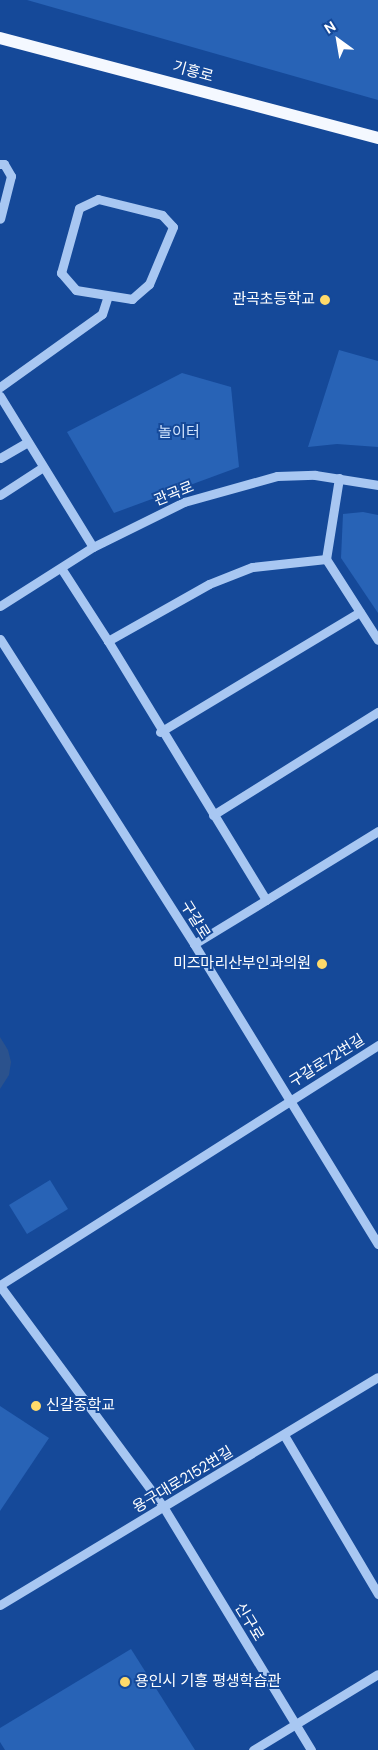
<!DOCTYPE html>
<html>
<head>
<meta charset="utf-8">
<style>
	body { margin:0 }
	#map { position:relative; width:378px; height:1750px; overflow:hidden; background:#154999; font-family:"DM Sans","Noto Sans KR",sans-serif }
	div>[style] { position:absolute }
	.green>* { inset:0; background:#2863b6 }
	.water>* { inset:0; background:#2b528d }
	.minor>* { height:9px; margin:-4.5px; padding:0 4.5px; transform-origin:4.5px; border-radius:4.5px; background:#a8c7f2 }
	.major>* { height:12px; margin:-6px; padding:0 6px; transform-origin:6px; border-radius:6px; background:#f4f8ff }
	.dots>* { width:14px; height:14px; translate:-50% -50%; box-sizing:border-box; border:2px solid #154999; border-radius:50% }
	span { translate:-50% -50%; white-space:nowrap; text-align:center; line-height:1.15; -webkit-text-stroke:4px #154999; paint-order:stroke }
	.street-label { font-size:15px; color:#fff }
	.poi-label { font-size:15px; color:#fff }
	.right { translate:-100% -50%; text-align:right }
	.left { translate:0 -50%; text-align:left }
	.park-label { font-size:15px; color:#d0e3fd }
	.north { position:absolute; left:313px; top:15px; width:50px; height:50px; -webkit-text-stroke:4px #154999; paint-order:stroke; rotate:328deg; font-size:14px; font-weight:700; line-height:20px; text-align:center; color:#fff }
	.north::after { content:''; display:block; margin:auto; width:18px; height:22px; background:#fff; clip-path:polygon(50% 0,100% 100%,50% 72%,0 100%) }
</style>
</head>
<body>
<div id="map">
	<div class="green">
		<i style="clip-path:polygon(27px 0,378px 0,378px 100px)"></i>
		<i style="clip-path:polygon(339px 350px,378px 361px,378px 447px,337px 444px,308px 447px)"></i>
		<i style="clip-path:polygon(182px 373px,231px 387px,239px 467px,114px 513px,67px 432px)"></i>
		<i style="clip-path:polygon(363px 512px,378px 515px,378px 613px,341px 558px,343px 514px)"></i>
		<i style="clip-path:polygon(50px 1180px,68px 1209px,27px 1234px,9px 1205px)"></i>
		<i style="clip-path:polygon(0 1406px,49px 1438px,0 1511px)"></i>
		<i style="clip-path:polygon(131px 1649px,195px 1750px,5px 1750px,0 1742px,0 1728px)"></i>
	</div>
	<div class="water">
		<i style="clip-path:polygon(0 1037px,8px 1050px,11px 1062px,9px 1075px,0 1089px)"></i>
	</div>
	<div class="minor">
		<i style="left:0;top:164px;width:4px"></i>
		<i style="left:4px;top:164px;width:14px;rotate:60deg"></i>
		<i style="left:11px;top:176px;width:44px;rotate:104.3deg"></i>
		<i style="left:98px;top:199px;width:66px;rotate:14deg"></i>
		<i style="left:162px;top:215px;width:16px;rotate:47deg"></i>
		<i style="left:173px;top:227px;width:62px;rotate:112.8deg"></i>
		<i style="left:149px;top:284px;width:23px;rotate:139deg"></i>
		<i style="left:132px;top:299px;width:57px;rotate:-170.9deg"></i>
		<i style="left:76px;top:290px;width:23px;rotate:-131deg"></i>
		<i style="left:61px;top:273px;width:67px;rotate:-74.5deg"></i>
		<i style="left:79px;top:208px;width:21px;rotate:-25deg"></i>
		<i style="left:0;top:387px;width:125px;rotate:-35.6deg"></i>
		<i style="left:102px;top:314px;width:19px;rotate:-72deg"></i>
		<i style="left:0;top:396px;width:177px;rotate:58.4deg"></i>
		<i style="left:0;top:458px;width:32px;rotate:-30deg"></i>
		<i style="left:339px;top:478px;width:82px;rotate:99.1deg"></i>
		<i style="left:326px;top:559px;width:96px;rotate:57.3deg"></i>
		<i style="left:0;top:495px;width:51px;rotate:-33.1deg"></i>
		<i style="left:326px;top:559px;width:74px;rotate:173.8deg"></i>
		<i style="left:252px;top:567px;width:46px;rotate:158.4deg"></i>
		<i style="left:209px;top:584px;width:116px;rotate:150.6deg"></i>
		<i style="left:108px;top:641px;width:303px;rotate:58.6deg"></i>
		<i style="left:266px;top:900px;width:132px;rotate:-31.6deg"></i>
		<i style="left:61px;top:568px;width:87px;rotate:57.2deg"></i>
		<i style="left:0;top:606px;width:110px;rotate:-32.4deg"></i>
		<i style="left:93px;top:547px;width:102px;rotate:-26.3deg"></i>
		<i style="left:184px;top:502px;width:97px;rotate:-15.6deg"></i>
		<i style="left:277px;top:476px;width:38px;rotate:-2deg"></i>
		<i style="left:315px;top:475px;width:64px;rotate:9deg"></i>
		<i style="left:0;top:639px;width:361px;rotate:57.5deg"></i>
		<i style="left:194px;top:944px;width:352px;rotate:58.5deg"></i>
		<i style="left:160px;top:732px;width:233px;rotate:-31deg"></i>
		<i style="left:213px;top:815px;width:195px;rotate:-32deg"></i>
		<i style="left:194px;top:944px;width:84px;rotate:-31.4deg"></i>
		<i style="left:0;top:1285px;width:448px;rotate:-32.4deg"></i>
		<i style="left:0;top:1286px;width:276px;rotate:53.5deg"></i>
		<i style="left:164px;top:1508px;width:283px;rotate:58.7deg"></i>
		<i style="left:284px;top:1435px;width:185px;rotate:59.4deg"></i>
		<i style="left:0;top:1605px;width:441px;rotate:-31.1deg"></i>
		<i style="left:253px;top:1750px;width:146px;rotate:-31.3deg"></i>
	</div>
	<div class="major">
		<i style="left:0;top:38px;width:391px;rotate:14.8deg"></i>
	</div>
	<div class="dots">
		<i style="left:325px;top:300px;background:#ffda6a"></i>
		<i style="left:322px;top:964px;background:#ffda6a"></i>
		<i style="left:36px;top:1406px;background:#ffda6a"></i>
		<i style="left:125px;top:1682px;background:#ffda6a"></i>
	</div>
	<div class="street-label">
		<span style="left:193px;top:72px;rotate:15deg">기흥로</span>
		<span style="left:174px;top:494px;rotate:-22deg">관곡로</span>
		<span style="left:195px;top:920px;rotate:58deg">구갈로</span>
		<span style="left:327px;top:1061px;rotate:-32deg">구갈로72번길</span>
		<span style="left:183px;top:1480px;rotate:-31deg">용구대로2152번길</span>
		<span style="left:249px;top:1622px;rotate:59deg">신구로</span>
	</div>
	<div class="poi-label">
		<span class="right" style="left:315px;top:300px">관곡초등학교</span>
		<span class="right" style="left:311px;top:964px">미즈마리산부인과의원</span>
		<span class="left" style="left:46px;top:1406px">신갈중학교</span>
		<span class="left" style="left:135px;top:1682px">용인시 기흥 평생학습관</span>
	</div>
	<div class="park-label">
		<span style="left:179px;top:433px">놀이터</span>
	</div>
	<div class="north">N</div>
</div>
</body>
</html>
